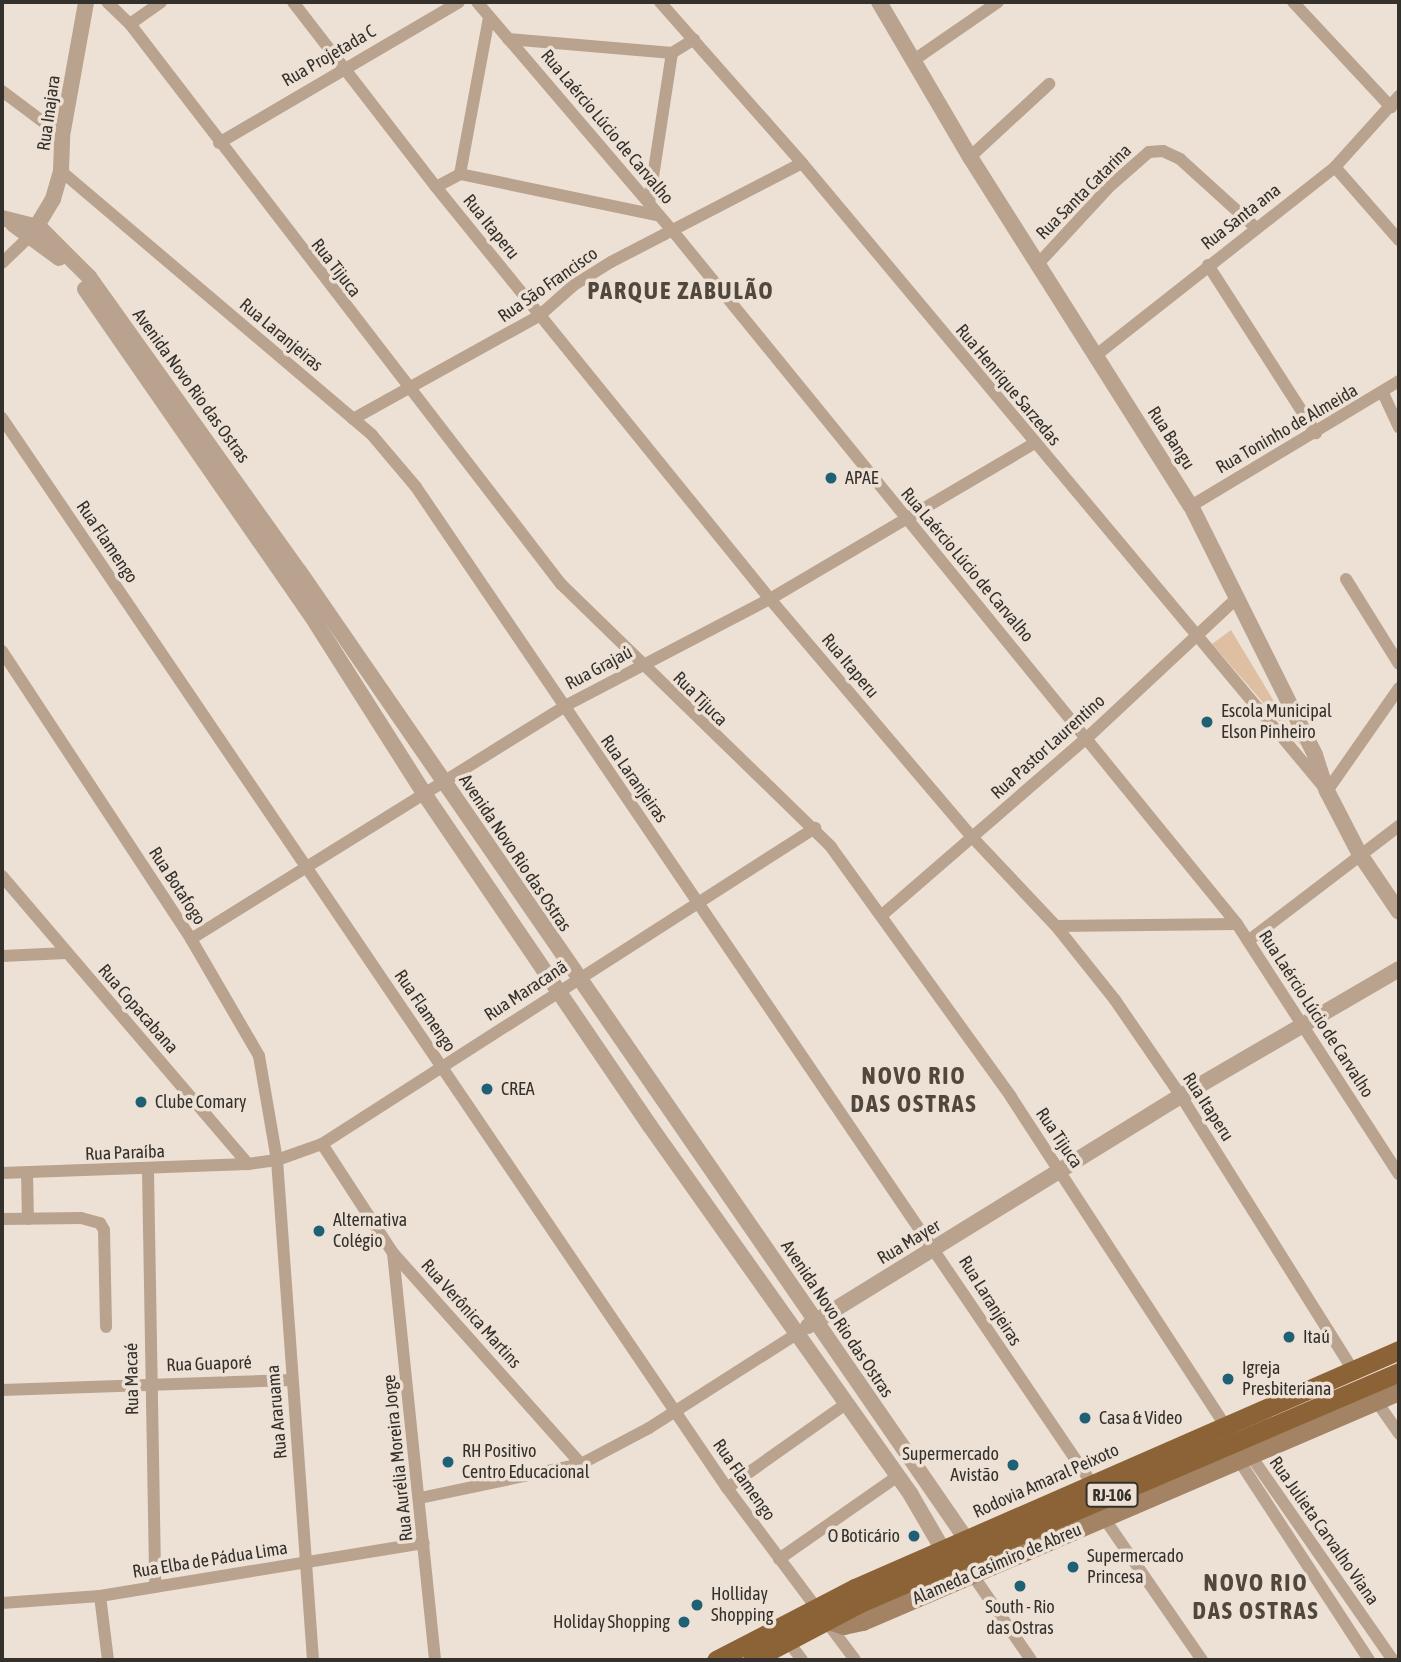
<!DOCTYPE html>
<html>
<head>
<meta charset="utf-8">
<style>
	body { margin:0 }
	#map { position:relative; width:1401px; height:1662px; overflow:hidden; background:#ede1d5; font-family:"Asap Condensed",sans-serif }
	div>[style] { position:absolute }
	.green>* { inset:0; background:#debfa1 }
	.minor>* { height:12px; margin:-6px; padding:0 6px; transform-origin:6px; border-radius:6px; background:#b9a38e }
	.tertiary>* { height:16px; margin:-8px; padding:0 8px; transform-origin:8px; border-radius:8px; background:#b9a38e }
	.secondary>* { height:18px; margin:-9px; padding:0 9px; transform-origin:9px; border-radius:9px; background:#a38364 }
	.trunk>* { height:19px; margin:-9.5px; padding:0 9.5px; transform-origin:9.5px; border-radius:9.5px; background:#8c6336 }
	.dots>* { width:19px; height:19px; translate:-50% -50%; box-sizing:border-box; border:4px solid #ede1d5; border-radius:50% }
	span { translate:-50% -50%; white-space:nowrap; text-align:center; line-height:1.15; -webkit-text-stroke:7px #ede1d5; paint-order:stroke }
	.shield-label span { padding:2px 5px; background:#ede1d5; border:2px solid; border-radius:5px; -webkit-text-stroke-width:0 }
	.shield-label { font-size:16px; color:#34302b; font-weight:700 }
	.street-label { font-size:18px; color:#34302b }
	.poi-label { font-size:18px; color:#34302b }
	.left { translate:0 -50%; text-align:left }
	.right { translate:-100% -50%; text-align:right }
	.district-label { font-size:24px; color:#51473d; font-weight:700; letter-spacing:2px }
	.frame { position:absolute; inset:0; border:4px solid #34302b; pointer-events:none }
</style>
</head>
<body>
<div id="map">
	<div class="green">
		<i style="clip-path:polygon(1231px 630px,1301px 746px,1212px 644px)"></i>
	</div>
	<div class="minor">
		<i style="left:107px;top:2px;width:32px;rotate:44deg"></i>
		<i style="left:130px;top:24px;width:707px;rotate:52.42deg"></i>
		<i style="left:561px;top:584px;width:377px;rotate:44.2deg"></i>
		<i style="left:831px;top:847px;width:308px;rotate:54.2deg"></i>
		<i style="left:1011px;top:1097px;width:399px;rotate:56.9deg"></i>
		<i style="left:293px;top:2px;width:234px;rotate:52.3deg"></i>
		<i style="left:436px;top:187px;width:530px;rotate:50.97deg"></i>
		<i style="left:770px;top:599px;width:314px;rotate:49.7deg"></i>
		<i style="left:973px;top:838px;width:121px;rotate:46.7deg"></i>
		<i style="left:1056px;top:926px;width:95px;rotate:51.4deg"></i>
		<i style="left:1115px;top:1000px;width:116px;rotate:55.5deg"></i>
		<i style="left:1181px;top:1096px;width:324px;rotate:57.9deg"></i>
		<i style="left:477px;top:2px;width:300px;rotate:49.5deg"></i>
		<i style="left:672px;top:230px;width:895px;rotate:50.85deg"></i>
		<i style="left:1237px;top:924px;width:298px;rotate:57.1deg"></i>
		<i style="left:660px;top:2px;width:215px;rotate:48.6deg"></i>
		<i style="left:802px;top:163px;width:819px;rotate:50.1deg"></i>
		<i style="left:1327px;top:791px;width:126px;rotate:-55deg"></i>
		<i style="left:1293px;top:2px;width:144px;rotate:47deg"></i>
		<i style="left:130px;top:24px;width:38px;rotate:-35deg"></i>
		<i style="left:508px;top:39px;width:165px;rotate:4.9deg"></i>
		<i style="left:672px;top:53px;width:26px;rotate:-32deg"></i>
		<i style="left:914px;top:60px;width:102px;rotate:-34.6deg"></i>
		<i style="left:2px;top:91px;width:75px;rotate:36.9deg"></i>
		<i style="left:219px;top:143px;width:278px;rotate:-30.4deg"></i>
		<i style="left:970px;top:157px;width:108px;rotate:-42.7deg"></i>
		<i style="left:1335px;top:167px;width:97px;rotate:48.8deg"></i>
		<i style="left:61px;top:171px;width:408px;rotate:40.3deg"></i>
		<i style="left:372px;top:435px;width:68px;rotate:49.8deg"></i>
		<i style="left:416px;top:487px;width:1206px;rotate:55.85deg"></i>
		<i style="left:460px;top:174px;width:159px;rotate:-79.5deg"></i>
		<i style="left:436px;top:187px;width:27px;rotate:-28deg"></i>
		<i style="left:460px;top:174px;width:201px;rotate:11.8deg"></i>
		<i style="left:649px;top:203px;width:152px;rotate:-81.3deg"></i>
		<i style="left:2px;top:263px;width:39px;rotate:-44deg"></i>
		<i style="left:1037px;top:265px;width:106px;rotate:-47.3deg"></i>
		<i style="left:1109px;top:187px;width:53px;rotate:-41.2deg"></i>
		<i style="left:1149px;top:152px;width:14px;rotate:-4deg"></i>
		<i style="left:1163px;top:151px;width:19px;rotate:25deg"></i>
		<i style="left:1180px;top:159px;width:103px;rotate:42.2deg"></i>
		<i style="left:1208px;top:265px;width:200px;rotate:57.3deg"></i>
		<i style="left:1095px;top:356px;width:305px;rotate:-38.2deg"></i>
		<i style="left:1335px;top:167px;width:96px;rotate:-48deg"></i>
		<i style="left:1383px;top:393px;width:38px;rotate:65deg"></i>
		<i style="left:2px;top:418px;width:1292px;rotate:55.88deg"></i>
		<i style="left:727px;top:1488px;width:214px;rotate:53.3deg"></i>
		<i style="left:353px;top:419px;width:213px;rotate:-29deg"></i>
		<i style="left:539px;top:316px;width:47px;rotate:-41.5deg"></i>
		<i style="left:574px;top:285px;width:44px;rotate:-31.9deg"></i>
		<i style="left:611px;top:262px;width:215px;rotate:-27.4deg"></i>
		<i style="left:1191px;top:506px;width:243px;rotate:-31deg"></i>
		<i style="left:1346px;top:579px;width:100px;rotate:58.1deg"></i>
		<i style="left:2px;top:651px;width:344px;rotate:56.7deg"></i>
		<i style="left:191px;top:939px;width:135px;rotate:59.8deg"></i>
		<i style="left:259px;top:1056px;width:106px;rotate:80.2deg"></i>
		<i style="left:277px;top:1160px;width:501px;rotate:85.88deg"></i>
		<i style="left:2px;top:876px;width:379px;rotate:49.5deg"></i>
		<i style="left:881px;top:916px;width:274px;rotate:-40.9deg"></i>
		<i style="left:1088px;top:737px;width:201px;rotate:-43deg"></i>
		<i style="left:1056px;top:926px;width:181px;rotate:-0.6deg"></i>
		<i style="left:191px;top:939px;width:438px;rotate:-31.9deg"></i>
		<i style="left:563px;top:707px;width:233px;rotate:-27.6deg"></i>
		<i style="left:770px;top:599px;width:305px;rotate:-30.5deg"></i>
		<i style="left:1248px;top:941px;width:190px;rotate:-37.3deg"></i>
		<i style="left:2px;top:956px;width:64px;rotate:-2.7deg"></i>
		<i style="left:322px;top:1144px;width:130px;rotate:56.9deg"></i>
		<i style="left:393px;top:1253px;width:283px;rotate:48.3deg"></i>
		<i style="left:148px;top:1171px;width:416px;rotate:89deg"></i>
		<i style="left:2px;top:1173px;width:246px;rotate:-2.1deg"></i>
		<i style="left:248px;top:1164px;width:29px;rotate:-8deg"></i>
		<i style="left:277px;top:1160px;width:48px;rotate:-19.6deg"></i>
		<i style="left:322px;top:1144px;width:586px;rotate:-32.66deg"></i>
		<i style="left:27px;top:1173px;width:46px;rotate:88.8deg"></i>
		<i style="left:2px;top:1219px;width:79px;rotate:-0.7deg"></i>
		<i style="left:81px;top:1218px;width:20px;rotate:15deg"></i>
		<i style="left:100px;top:1223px;width:8px;rotate:60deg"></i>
		<i style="left:104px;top:1230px;width:97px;rotate:88.8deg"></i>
		<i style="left:393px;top:1253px;width:409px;rotate:84.1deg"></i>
		<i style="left:2px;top:1390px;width:290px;rotate:-2deg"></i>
		<i style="left:1377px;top:1402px;width:39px;rotate:55deg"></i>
		<i style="left:1251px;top:1456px;width:249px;rotate:55.2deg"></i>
		<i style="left:1240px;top:1462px;width:236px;rotate:56.9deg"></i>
		<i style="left:727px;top:1488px;width:147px;rotate:-35.3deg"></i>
		<i style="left:420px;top:1498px;width:165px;rotate:-11.9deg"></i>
		<i style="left:581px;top:1464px;width:77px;rotate:-27.9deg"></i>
		<i style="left:649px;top:1428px;width:177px;rotate:-32.5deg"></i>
		<i style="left:1104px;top:1518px;width:173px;rotate:55.4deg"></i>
		<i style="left:779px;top:1559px;width:145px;rotate:-34.9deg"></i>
		<i style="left:972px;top:1574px;width:104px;rotate:55.5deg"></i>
		<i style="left:100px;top:1596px;width:64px;rotate:82.9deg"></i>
		<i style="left:2px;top:1603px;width:98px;rotate:-4.1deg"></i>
		<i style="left:100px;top:1596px;width:328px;rotate:-9.3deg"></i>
		<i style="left:784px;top:1636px;width:30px;rotate:53deg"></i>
	</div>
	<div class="tertiary">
		<i style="left:879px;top:2px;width:180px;rotate:59.6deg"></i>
		<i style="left:970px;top:157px;width:413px;rotate:57.7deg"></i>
		<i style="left:1191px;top:506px;width:278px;rotate:63.5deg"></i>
		<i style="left:1315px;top:755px;width:38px;rotate:72deg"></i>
		<i style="left:1327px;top:791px;width:70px;rotate:62.7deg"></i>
		<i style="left:1359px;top:853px;width:71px;rotate:55.9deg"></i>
		<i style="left:2px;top:218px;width:38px;rotate:14deg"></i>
		<i style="left:39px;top:227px;width:71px;rotate:45deg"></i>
		<i style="left:89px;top:277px;width:361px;rotate:54.5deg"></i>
		<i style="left:299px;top:571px;width:1176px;rotate:55.43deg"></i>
		<i style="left:13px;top:224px;width:57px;rotate:36.5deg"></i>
		<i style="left:32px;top:234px;width:41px;rotate:-59deg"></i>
		<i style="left:53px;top:199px;width:29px;rotate:-74deg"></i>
		<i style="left:61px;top:171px;width:35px;rotate:-88deg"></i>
		<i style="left:62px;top:136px;width:136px;rotate:-79.8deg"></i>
		<i style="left:85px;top:289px;width:406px;rotate:55.3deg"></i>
		<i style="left:316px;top:623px;width:204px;rotate:57.6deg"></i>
		<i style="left:425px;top:795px;width:400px;rotate:55.8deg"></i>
		<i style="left:650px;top:1126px;width:452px;rotate:54.7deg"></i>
		<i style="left:911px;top:1495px;width:64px;rotate:59.8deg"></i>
		<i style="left:808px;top:1326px;width:438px;rotate:-31.7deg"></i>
		<i style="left:1181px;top:1096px;width:252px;rotate:-30.2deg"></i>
	</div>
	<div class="secondary">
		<i style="left:826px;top:1620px;width:19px;rotate:18deg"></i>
		<i style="left:844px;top:1626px;width:19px;rotate:-12deg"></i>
		<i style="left:863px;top:1622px;width:583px;rotate:-23.22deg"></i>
	</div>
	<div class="trunk">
		<i style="left:716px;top:1660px;width:157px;rotate:-27.4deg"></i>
		<i style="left:855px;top:1588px;width:594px;rotate:-23.63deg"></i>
		<i style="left:752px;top:1660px;width:122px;rotate:-27.8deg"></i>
		<i style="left:860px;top:1603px;width:586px;rotate:-23.2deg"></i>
	</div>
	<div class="dots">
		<i style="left:831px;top:478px;background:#1f6075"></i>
		<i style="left:1207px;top:722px;background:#1f6075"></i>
		<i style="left:487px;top:1089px;background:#1f6075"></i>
		<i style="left:141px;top:1102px;background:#1f6075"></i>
		<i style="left:319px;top:1231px;background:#1f6075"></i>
		<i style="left:1289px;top:1337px;background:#1f6075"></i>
		<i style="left:1228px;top:1379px;background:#1f6075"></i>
		<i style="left:1085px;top:1418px;background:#1f6075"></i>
		<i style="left:448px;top:1462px;background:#1f6075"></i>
		<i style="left:1013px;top:1465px;background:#1f6075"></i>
		<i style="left:914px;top:1536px;background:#1f6075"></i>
		<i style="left:1073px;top:1567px;background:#1f6075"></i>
		<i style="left:1020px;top:1586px;background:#1f6075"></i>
		<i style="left:697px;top:1605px;background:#1f6075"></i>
		<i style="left:684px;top:1622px;background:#1f6075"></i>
	</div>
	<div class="shield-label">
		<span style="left:1112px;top:1495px">RJ-106</span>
	</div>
	<div class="street-label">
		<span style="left:329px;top:56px;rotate:-30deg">Rua Projetada C</span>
		<span style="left:49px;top:113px;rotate:-82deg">Rua Inajara</span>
		<span style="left:607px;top:127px;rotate:50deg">Rua Laércio Lúcio de Carvalho</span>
		<span style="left:1084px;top:192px;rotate:-45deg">Rua Santa Catarina</span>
		<span style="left:1241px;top:217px;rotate:-38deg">Rua Santa ana</span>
		<span style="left:491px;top:227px;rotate:51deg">Rua Itaperu</span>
		<span style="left:336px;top:268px;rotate:52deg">Rua Tijuca</span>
		<span style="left:548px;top:285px;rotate:-35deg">Rua São Francisco</span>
		<span style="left:281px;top:335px;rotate:40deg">Rua Laranjeiras</span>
		<span style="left:1008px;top:385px;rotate:50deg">Rua Henrique Sarzedas</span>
		<span style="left:191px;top:386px;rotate:54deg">Avenida Novo Rio das Ostras</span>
		<span style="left:1287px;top:429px;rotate:-30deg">Rua Toninho de Almeida</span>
		<span style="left:1171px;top:438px;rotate:57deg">Rua Bangu</span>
		<span style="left:107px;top:542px;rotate:56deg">Rua Flamengo</span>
		<span style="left:967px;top:565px;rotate:50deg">Rua Laércio Lúcio de Carvalho</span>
		<span style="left:850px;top:666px;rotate:50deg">Rua Itaperu</span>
		<span style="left:599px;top:668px;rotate:-28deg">Rua Grajaú</span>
		<span style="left:700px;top:699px;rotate:45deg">Rua Tijuca</span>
		<span style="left:1048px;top:747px;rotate:-42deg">Rua Pastor Laurentino</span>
		<span style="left:634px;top:779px;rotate:55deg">Rua Laranjeiras</span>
		<span style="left:515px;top:853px;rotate:56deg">Avenida Novo Rio das Ostras</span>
		<span style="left:177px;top:886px;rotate:57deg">Rua Botafogo</span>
		<span style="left:526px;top:991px;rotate:-33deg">Rua Maracanã</span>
		<span style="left:138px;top:1009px;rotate:49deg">Rua Copacabana</span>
		<span style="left:425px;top:1011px;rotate:56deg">Rua Flamengo</span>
		<span style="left:1316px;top:1014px;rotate:57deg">Rua Laércio Lúcio de Carvalho</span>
		<span style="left:1208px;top:1107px;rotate:57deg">Rua Itaperu</span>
		<span style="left:1059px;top:1138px;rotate:56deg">Rua Tijuca</span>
		<span style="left:125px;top:1153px;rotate:-2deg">Rua Paraíba</span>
		<span style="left:909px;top:1242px;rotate:-31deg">Rua Mayer</span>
		<span style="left:990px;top:1301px;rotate:58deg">Rua Laranjeiras</span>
		<span style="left:471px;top:1314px;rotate:48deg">Rua Verônica Martins</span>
		<span style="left:837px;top:1319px;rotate:56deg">Avenida Novo Rio das Ostras</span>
		<span style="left:209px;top:1364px;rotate:-2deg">Rua Guaporé</span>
		<span style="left:132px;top:1379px;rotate:-91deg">Rua Macaé</span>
		<span style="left:277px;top:1412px;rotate:-95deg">Rua Araruama</span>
		<span style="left:398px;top:1458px;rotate:-96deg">Rua Aurélia Moreira Jorge</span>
		<span style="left:744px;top:1480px;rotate:55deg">Rua Flamengo</span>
		<span style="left:1046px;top:1481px;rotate:-24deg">Rodovia Amaral Peixoto</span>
		<span style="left:1324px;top:1531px;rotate:55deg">Rua Julieta Carvalho Viana</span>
		<span style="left:210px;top:1560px;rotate:-9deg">Rua Elba de Pádua Lima</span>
		<span style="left:997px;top:1564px;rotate:-23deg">Alameda Casimiro de Abreu</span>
	</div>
	<div class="poi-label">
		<span class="left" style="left:845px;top:478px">APAE</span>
		<span class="left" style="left:1221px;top:722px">Escola Municipal<br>Elson Pinheiro</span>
		<span class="left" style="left:501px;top:1089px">CREA</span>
		<span class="left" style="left:155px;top:1102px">Clube Comary</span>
		<span class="left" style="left:333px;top:1231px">Alternativa<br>Colégio</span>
		<span class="left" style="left:1303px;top:1337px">Itaú</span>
		<span class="left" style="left:1242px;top:1379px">Igreja<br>Presbiteriana</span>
		<span class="left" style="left:1099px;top:1418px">Casa &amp; Video</span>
		<span class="left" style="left:462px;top:1462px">RH Positivo<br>Centro Educacional</span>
		<span class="right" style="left:999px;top:1465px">Supermercado<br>Avistão</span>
		<span class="right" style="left:900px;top:1536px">O Boticário</span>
		<span class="left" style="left:1087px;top:1567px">Supermercado<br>Princesa</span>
		<span class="left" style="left:711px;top:1605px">Holliday<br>Shopping</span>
		<span style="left:1020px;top:1618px">South - Rio<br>das Ostras</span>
		<span class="right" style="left:670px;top:1622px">Holiday Shopping</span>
	</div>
	<div class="district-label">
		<span style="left:681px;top:291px">PARQUE ZABULÃO</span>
		<span style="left:914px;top:1090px">NOVO RIO<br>DAS OSTRAS</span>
		<span style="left:1256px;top:1597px">NOVO RIO<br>DAS OSTRAS</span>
	</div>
	<div class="frame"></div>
</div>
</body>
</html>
